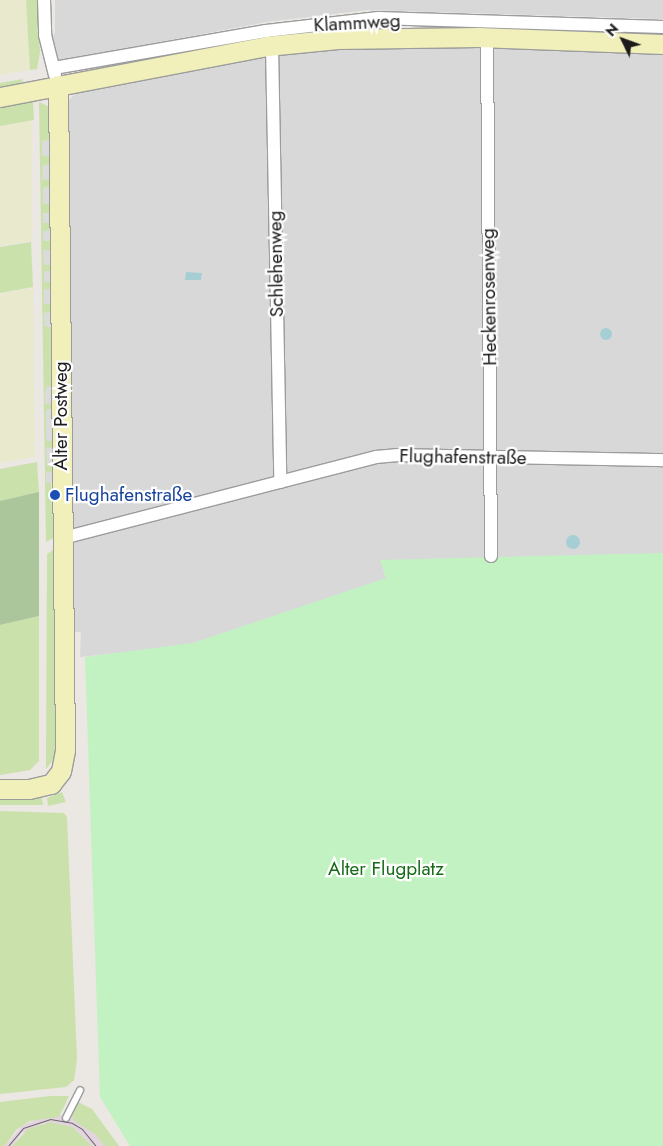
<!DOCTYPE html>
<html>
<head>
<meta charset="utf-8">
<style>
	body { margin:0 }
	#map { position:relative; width:663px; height:1146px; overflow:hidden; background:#ebe7e2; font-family:Jost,sans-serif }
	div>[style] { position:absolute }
	.residential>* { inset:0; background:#d9d8d8 }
	.industrial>* { inset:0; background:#e4d4e2 }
	.farmland>* { inset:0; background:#e9e9ce }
	.grass>* { inset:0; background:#cae1ac }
	.forest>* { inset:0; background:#abc69b }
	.park>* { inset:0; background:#c2f2c2 }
	.parking>* { inset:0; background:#dbdbdb }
	.water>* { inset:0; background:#a6ced5 }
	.round { border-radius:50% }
	.roads { filter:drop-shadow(1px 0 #9c9c9c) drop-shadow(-1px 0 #9c9c9c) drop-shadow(0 1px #9c9c9c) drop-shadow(0 -1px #9c9c9c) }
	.lane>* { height:6px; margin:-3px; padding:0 3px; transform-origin:3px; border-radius:3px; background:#fff }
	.street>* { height:12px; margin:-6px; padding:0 6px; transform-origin:6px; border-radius:6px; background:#fff }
	.secondary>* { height:19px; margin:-9.5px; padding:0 9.5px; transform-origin:9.5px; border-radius:9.5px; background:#f1f0ba }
	.tram>* { height:1px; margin:-0.5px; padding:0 0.5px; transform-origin:0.5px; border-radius:0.5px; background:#696969 }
	.dots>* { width:14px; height:14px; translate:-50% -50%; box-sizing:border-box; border:2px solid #fff; border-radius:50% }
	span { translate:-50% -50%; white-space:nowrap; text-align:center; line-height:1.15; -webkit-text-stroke:4.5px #fff; paint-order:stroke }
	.street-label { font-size:19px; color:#1b1b1b }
	.transit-label { font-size:19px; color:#164399 }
	.left { translate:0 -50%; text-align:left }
	.park-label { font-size:19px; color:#176b17 }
	.north { position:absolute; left:598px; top:15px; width:50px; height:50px; -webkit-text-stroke:4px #fff; paint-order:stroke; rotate:312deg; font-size:14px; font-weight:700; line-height:20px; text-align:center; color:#1b1b1b }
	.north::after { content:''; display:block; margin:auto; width:18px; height:22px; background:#1b1b1b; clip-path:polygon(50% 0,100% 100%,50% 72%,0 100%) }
</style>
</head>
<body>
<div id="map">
	<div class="residential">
		<i style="clip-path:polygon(55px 0,663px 0,663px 19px,368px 10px,266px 22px,58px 61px,51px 36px,55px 34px)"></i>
		<i style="clip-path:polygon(423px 46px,663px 53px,663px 554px,192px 645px,80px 657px,81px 632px,71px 632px,68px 101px,79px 90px,261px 58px,352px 48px)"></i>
	</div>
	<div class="industrial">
		<i style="clip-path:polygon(59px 1115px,71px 1117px,96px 1135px,104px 1146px,92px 1146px,73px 1127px,44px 1123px,22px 1133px,12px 1146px,5px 1146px,22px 1126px,39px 1118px)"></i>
	</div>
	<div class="farmland">
		<i style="clip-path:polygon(0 0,26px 0,30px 70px,0 75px)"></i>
		<i style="clip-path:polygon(32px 120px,32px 241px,0 246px,0 126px)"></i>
		<i style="clip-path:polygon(33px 288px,35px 457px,0 463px,0 294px)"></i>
	</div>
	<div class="grass">
		<i style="clip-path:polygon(26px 0,37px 0,40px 52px,37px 69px,30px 70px)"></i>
		<i style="clip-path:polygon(23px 79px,21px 84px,0 88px,0 83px)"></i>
		<i style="clip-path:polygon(33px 102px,34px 120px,0 126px,0 105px)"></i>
		<i style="clip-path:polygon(39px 102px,50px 107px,53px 140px,42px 141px,42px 156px,53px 156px,53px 164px,42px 179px,53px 179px,53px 187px,43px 188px,44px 204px,54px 203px,54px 230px,43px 241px,54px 240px,54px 250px,44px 250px,44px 264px,55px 264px,55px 271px,44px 271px,55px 282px,55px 289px,44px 290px,44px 303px,55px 304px,55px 312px,44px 313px,45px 327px,55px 327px,55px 386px,46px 387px,45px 403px,56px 403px,56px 409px,46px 410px,46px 441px,56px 441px,47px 466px,56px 466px,56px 472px,46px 473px,46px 482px,51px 482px,52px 515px,57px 516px,57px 536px,46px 542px)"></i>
		<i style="clip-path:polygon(31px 242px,33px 287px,0 293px,0 247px)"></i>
		<i style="clip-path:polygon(37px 462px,39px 494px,0 501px,0 469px)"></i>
		<i style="clip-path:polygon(56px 548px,56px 756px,46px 769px,47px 554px)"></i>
		<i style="clip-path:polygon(39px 616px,39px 761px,30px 770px,0 775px,0 625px)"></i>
		<i style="clip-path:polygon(62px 792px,66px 802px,48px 806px,47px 798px)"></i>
		<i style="clip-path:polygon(0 797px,42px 798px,43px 805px,0 805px)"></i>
		<i style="clip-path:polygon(0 811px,64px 813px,67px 817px,77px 1059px,74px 1080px,66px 1087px,0 1094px)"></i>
		<i style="clip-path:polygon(50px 1096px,69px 1096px,59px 1117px,30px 1121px,16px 1130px,5px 1146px,0 1146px,0 1102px)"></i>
		<i style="clip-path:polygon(76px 1101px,92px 1109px,119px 1146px,104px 1146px,96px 1135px,73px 1120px,71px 1114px)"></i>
		<i style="clip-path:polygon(50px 1122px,73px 1127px,92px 1146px,12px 1146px,28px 1129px)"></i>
	</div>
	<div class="forest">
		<i style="clip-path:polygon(39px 492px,39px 616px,0 625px,0 501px)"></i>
	</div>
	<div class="park">
		<i style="clip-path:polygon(663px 553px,663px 1146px,130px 1146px,100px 1097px,85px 657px,193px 643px,386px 578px,380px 560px)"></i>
	</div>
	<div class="parking">
		<i style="clip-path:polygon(53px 140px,62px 482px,46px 483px,46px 473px,56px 472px,56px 466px,47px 466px,46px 448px,56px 447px,55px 441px,46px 441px,46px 410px,56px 409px,55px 403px,45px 404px,46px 387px,55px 386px,55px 327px,45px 327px,44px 313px,55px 312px,55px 304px,44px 304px,44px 289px,55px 289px,54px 282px,44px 282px,44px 271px,54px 271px,54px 264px,44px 265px,43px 250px,54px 250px,54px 240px,43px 241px,43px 231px,54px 230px,53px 223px,43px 223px,43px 213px,53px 213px,53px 203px,43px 204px,43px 188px,53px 187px,53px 179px,42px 180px,43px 165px,53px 164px,52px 156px,42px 156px,42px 141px)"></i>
	</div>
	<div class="water">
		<i style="clip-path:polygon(186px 272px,202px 273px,201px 280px,185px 280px)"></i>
		<i class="round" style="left:600px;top:328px;width:12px;height:12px"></i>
		<i class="round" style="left:566px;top:535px;width:14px;height:14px"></i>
	</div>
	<div class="roads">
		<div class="lane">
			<i style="left:66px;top:1118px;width:31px;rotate:-63deg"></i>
		</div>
		<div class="street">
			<i style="left:44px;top:0;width:35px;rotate:88deg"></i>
			<i style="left:45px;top:35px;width:41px;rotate:76deg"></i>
			<i style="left:487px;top:37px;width:519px;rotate:89.56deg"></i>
			<i style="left:272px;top:46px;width:436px;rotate:88.9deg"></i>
			<i style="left:54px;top:68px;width:215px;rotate:-9.9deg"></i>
			<i style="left:266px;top:31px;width:113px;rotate:-6.6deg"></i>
			<i style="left:378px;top:18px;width:285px;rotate:1.8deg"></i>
			<i style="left:63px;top:538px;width:323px;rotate:-14.5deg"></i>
			<i style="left:376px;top:457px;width:25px;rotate:-5deg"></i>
			<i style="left:401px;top:455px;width:262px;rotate:1.1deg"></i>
		</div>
		<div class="secondary">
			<i style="left:0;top:97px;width:272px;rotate:-10.8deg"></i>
			<i style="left:267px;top:46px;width:71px;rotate:-5.6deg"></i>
			<i style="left:338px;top:39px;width:140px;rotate:-0.8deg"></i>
			<i style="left:478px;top:37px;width:185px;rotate:2.2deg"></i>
			<i style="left:0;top:789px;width:29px"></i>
			<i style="left:29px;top:789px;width:23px;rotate:-13deg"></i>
			<i style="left:51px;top:784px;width:16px;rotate:-52deg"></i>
			<i style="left:61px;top:771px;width:21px;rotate:-79deg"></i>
			<i style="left:65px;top:750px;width:665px;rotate:-90.6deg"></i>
		</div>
	</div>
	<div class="tram">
		<i style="left:8px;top:1146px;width:23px;rotate:-50deg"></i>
		<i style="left:23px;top:1128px;width:28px;rotate:-18deg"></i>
		<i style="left:50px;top:1119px;width:22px;rotate:10deg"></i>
		<i style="left:72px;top:1123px;width:12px;rotate:31deg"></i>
		<i style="left:82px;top:1129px;width:22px;rotate:51deg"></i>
	</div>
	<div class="dots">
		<i style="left:55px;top:495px;background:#1a4fb4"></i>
	</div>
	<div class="street-label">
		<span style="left:357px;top:23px;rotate:-3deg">Klammweg</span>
		<span style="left:276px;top:264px;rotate:-91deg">Schlehenweg</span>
		<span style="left:489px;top:297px;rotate:-91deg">Heckenrosenweg</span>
		<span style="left:61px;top:416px;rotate:-90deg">Alter Postweg</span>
		<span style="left:463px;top:457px;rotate:1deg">Flughafenstraße</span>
	</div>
	<div class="transit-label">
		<span class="left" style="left:65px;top:495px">Flughafenstraße</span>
	</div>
	<div class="park-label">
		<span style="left:386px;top:869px">Alter Flugplatz</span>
	</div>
	<div class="north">N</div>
</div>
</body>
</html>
